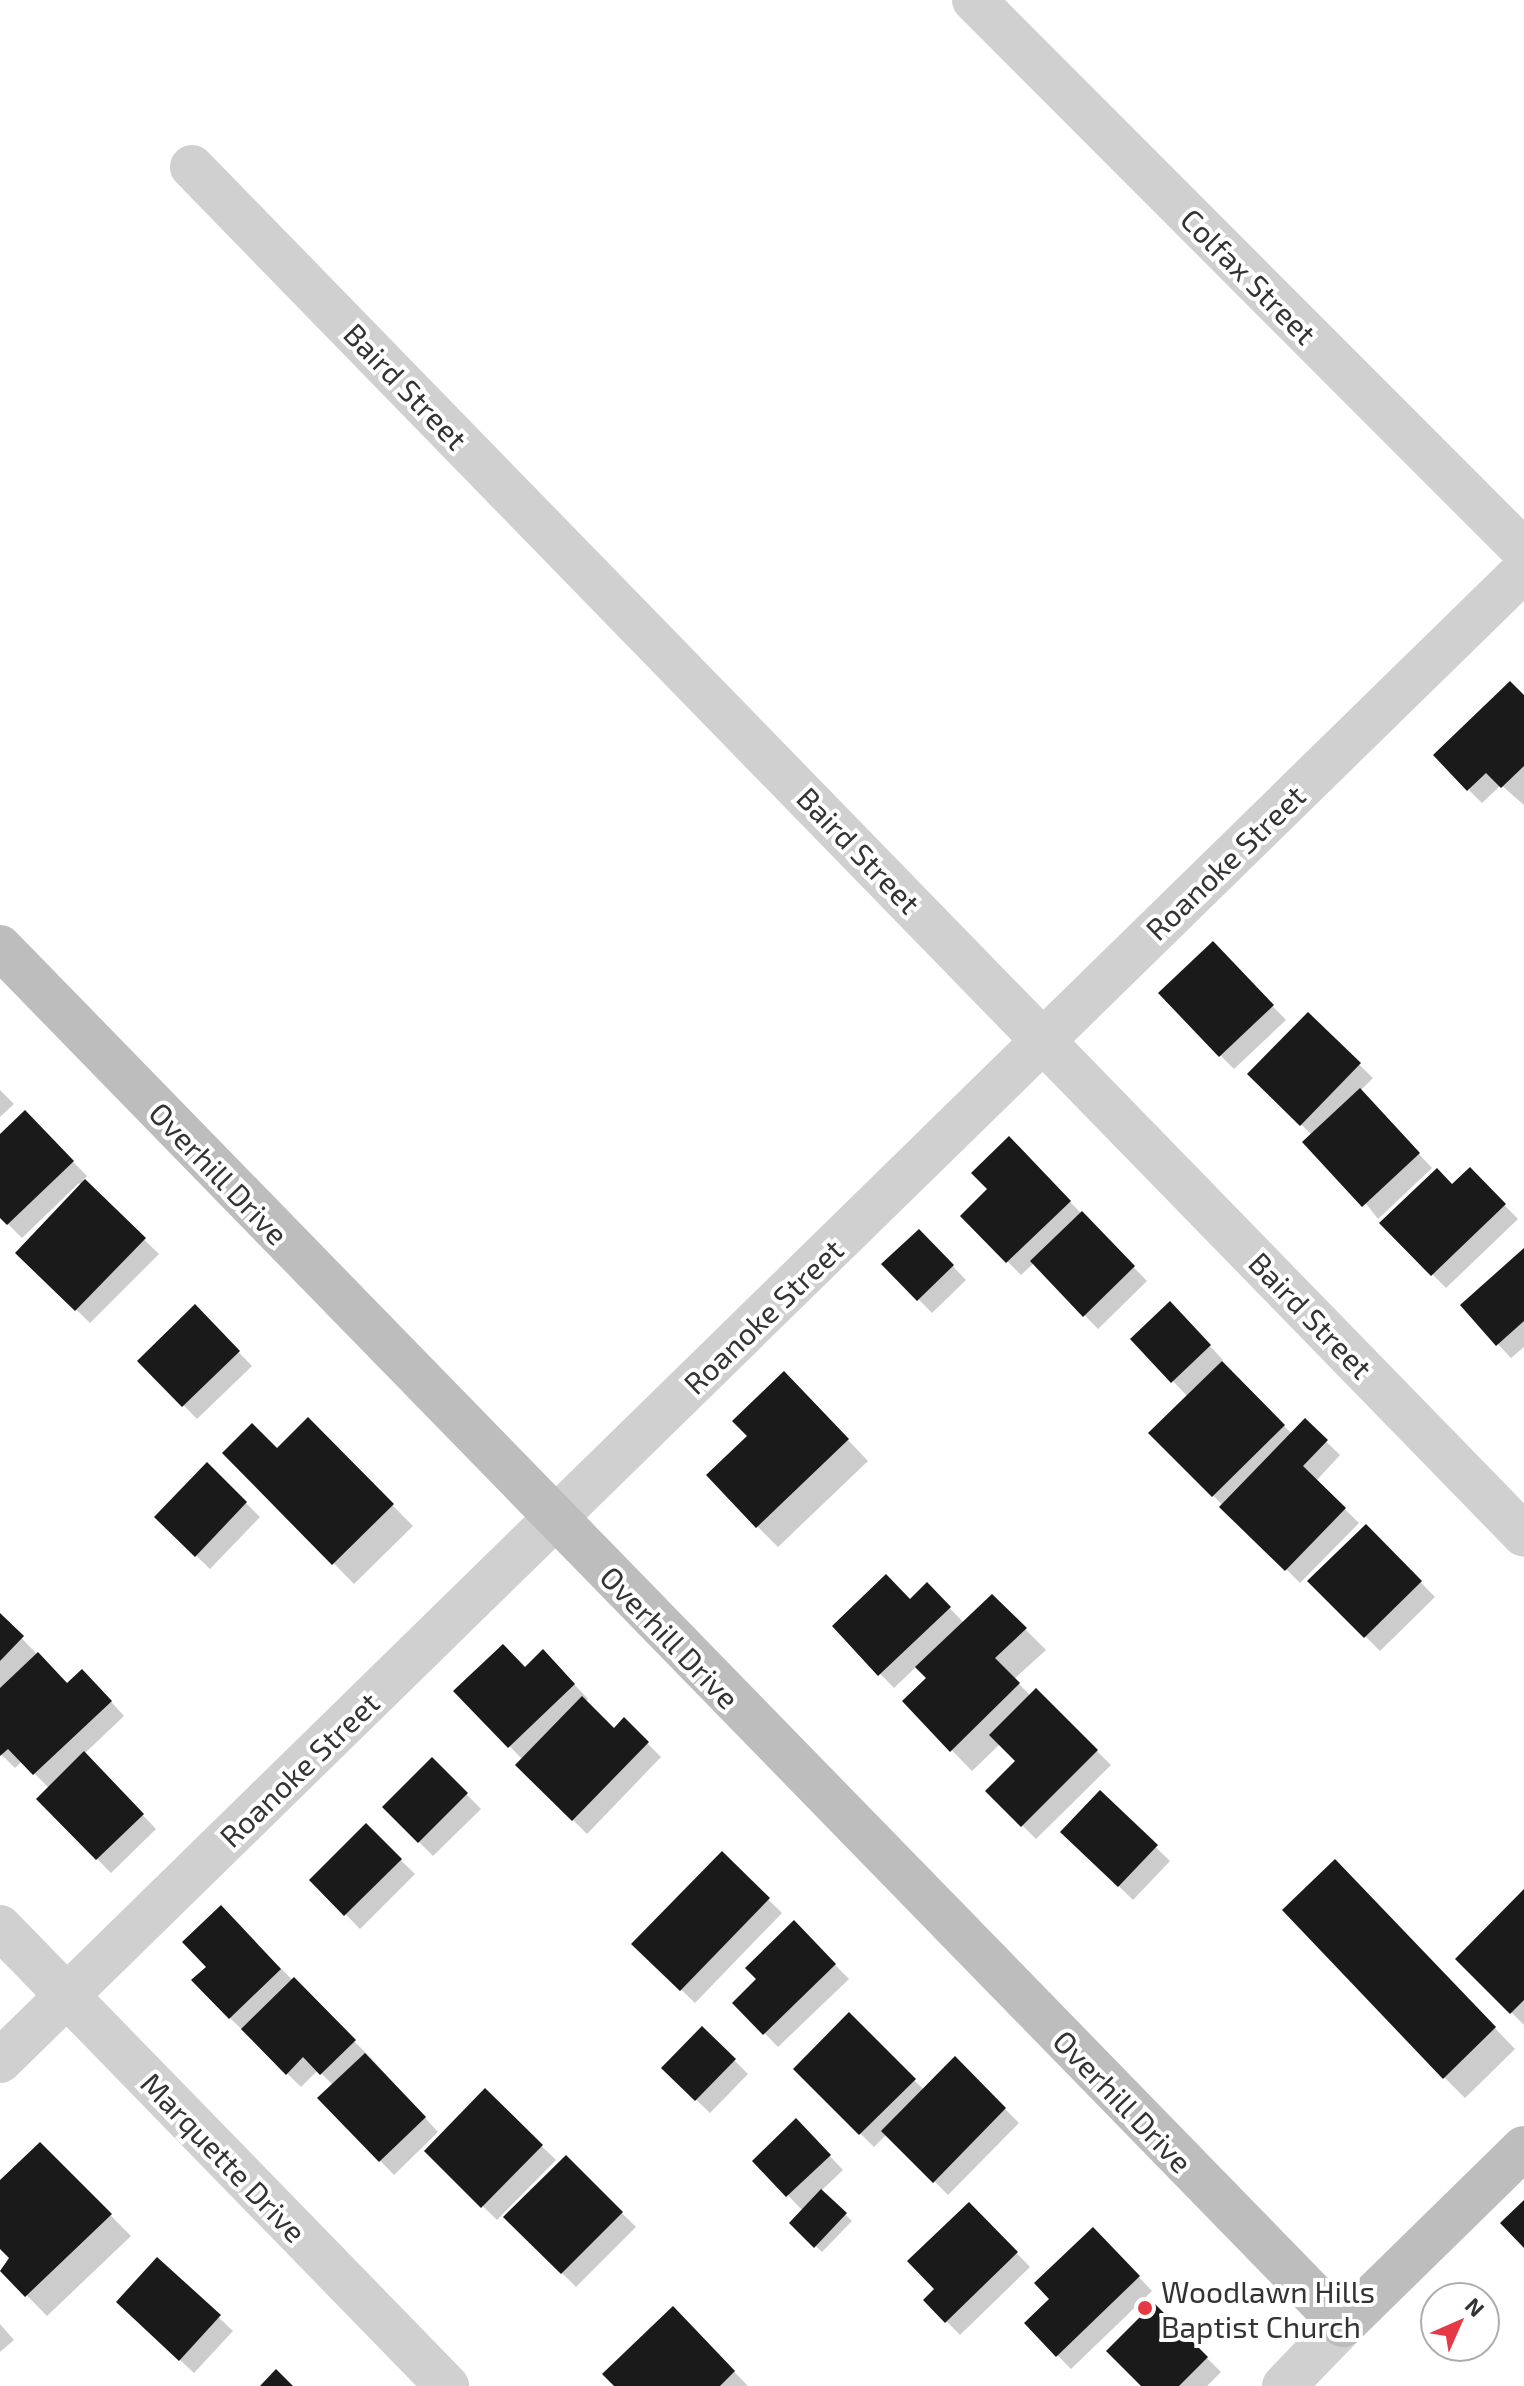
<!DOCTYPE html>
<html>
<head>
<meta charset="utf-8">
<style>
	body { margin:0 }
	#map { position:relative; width:1524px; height:2386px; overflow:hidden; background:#fff; font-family:"Exo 2",sans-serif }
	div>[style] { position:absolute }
	.shadow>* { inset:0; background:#0003 }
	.building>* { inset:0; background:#1a1a1a }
	.street>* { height:44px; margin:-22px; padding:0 22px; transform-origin:22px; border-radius:22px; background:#d0d0d0 }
	.secondary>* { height:44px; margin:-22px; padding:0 22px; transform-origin:22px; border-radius:22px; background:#bdbdbd }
	.dots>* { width:22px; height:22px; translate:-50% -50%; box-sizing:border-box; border:4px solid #fff; border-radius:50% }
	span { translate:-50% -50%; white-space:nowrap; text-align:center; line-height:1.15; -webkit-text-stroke:8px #fff; paint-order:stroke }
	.street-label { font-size:30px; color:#333 }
	.poi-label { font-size:30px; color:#333 }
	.left { translate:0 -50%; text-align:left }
	.north { position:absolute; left:1420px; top:2282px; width:80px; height:80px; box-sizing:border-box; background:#fff; border:2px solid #adadad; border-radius:50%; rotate:45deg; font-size:22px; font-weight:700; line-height:32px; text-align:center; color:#333 }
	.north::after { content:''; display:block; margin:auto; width:28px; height:36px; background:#e63946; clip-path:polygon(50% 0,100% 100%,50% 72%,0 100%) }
</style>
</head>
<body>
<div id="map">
	<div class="shadow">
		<i style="clip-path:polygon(1524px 697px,1524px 805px,1501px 785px,1482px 803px,1469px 790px)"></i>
		<i style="clip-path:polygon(1226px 958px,1286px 1020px,1234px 1069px,1220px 1055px)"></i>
		<i style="clip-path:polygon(1308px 1015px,1373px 1078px,1360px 1091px,1432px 1168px,1378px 1219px,1312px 1135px,1250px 1074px)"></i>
		<i style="clip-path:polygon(0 1090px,14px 1104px,0 1117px)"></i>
		<i style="clip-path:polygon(25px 1113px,87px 1176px,83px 1180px,159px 1254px,90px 1323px,18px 1253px,82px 1186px,79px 1183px,22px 1238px,0 1216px,0 1137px)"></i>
		<i style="clip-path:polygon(1009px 1139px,1147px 1281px,1098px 1329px,1034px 1263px,1021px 1275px,962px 1216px,990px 1189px)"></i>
		<i style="clip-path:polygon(1470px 1170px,1518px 1219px,1446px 1288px,1382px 1223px,1452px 1187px)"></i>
		<i style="clip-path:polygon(919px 1231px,966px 1280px,932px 1313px,884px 1264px)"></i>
		<i style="clip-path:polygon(1524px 1251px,1524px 1347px,1511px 1358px,1498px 1344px)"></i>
		<i style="clip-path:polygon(195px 1307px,252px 1366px,197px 1419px,140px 1361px)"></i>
		<i style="clip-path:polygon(1184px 1318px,1223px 1360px,1221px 1362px,1292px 1434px,1305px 1421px,1340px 1455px,1316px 1481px,1359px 1523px,1300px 1583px,1151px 1433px,1188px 1397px,1133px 1339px)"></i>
		<i style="clip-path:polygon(805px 1395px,868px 1461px,778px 1547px,757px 1526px,750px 1436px)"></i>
		<i style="clip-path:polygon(308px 1420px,413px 1526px,354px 1584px,225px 1453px,277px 1451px)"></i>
		<i style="clip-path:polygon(207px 1465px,260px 1517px,210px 1569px,156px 1517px)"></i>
		<i style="clip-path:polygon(1366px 1526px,1435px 1597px,1380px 1651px,1310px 1581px)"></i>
		<i style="clip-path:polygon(927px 1585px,964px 1623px,992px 1596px,1046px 1650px,1014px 1679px,1031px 1696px,1036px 1691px,1111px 1765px,1036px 1839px,988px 1791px,1018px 1761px,1000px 1744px,972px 1771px,905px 1702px,929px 1678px,917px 1666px,894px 1688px,834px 1626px,910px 1601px)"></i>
		<i style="clip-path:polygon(0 1616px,67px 1685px,96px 1685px,124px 1716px,84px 1754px,156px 1829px,111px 1873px,38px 1799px,49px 1788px,22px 1761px,15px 1768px,0 1753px)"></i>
		<i style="clip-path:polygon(557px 1666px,588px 1699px,585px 1702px,614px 1730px,624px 1720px,661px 1757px,587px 1834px,518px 1765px,523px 1760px,456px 1691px,525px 1669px)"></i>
		<i style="clip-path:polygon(432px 1759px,481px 1809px,433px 1856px,384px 1807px)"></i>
		<i style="clip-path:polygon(1100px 1793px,1170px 1861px,1133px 1900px,1063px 1832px)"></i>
		<i style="clip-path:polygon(366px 1826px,415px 1874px,360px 1929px,312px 1880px)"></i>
		<i style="clip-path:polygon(722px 1854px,782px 1913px,695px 2003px,634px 1944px)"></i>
		<i style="clip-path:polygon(1356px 1883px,1515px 2049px,1465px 2098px,1444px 2077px)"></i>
		<i style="clip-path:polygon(1524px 1892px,1524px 2025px,1458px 1959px)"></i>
		<i style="clip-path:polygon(234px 1922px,368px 2055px,438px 2132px,394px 2175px,320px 2098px,333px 2085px,318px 2070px,301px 2087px,230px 2018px,208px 1967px)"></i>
		<i style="clip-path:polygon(794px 1923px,849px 1979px,778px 2047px,735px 2003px,759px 1979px)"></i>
		<i style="clip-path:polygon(849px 2015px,924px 2090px,955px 2059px,1019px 2123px,948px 2195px,887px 2134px,874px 2147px,795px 2069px)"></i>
		<i style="clip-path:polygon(702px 2028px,748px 2074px,710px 2113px,663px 2068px)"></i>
		<i style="clip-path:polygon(485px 2091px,556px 2160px,497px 2220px,427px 2151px)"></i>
		<i style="clip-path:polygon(810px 2135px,843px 2170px,821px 2191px,852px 2221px,822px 2252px,792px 2223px,803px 2211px,755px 2161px)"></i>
		<i style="clip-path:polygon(40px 2144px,131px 2236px,47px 2316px,1px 2269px,12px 2259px,0 2246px,0 2182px)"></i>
		<i style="clip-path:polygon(566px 2158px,636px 2227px,576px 2287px,506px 2217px)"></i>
		<i style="clip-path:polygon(969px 2204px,1030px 2267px,960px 2335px,926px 2300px,937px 2289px)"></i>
		<i style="clip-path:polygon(1093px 2229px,1152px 2291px,1071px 2369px,1027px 2324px,1052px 2299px)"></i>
		<i style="clip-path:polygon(157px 2259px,233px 2331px,194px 2373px,132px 2315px)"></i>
		<i style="clip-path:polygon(1154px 2306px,1221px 2372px,1207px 2386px,1144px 2386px)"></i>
		<i style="clip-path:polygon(673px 2309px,748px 2386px,617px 2386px)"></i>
		<i style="clip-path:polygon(0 2324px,14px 2340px,0 2352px)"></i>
	</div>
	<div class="building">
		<i style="clip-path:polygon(1510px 681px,1524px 695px,1524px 766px,1501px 788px,1486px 773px,1467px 791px,1433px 755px)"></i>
		<i style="clip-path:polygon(1213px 941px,1274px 1005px,1219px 1057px,1158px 993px)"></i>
		<i style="clip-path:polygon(1308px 1012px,1361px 1063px,1300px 1126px,1247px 1074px)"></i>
		<i style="clip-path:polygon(1360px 1088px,1420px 1153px,1362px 1207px,1302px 1142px)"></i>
		<i style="clip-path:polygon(25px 1110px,74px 1161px,7px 1225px,0 1218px,0 1134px)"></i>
		<i style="clip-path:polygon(1009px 1136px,1071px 1201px,1006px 1263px,960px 1216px,987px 1189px,971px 1173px)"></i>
		<i style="clip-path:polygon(1470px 1167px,1506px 1204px,1431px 1276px,1379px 1223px,1437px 1168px,1452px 1184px)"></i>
		<i style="clip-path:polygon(85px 1179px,146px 1238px,75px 1311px,15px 1253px)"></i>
		<i style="clip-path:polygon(1082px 1211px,1135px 1266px,1083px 1317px,1030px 1261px)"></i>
		<i style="clip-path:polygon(919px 1229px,954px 1265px,917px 1301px,881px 1264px)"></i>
		<i style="clip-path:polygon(1524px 1248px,1524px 1321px,1496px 1346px,1460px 1305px)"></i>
		<i style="clip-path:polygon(1170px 1301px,1211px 1345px,1171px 1383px,1130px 1339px)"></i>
		<i style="clip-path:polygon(195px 1304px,240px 1351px,182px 1407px,137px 1361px)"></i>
		<i style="clip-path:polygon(1222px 1361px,1285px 1425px,1212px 1497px,1148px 1433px)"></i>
		<i style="clip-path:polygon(784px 1371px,849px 1439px,756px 1528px,706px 1475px,747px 1436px,732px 1421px)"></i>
		<i style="clip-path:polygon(308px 1417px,394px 1504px,332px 1565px,222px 1453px,252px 1423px,277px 1448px)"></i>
		<i style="clip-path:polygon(1305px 1418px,1328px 1440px,1303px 1466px,1346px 1508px,1285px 1571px,1219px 1507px)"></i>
		<i style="clip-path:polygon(207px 1462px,247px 1502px,195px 1557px,154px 1517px)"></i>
		<i style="clip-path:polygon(1366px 1524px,1422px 1581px,1364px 1638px,1307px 1581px)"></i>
		<i style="clip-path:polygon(886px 1574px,910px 1599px,927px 1582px,951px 1607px,878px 1676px,832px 1626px)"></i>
		<i style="clip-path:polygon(992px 1594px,1027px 1628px,995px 1658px,1020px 1683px,950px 1752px,902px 1701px,926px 1678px,915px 1667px)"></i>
		<i style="clip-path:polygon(0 1613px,24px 1636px,0 1661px)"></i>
		<i style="clip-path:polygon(503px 1644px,525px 1667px,543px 1649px,575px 1684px,508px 1748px,453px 1691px)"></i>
		<i style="clip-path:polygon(38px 1652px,67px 1683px,82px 1669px,112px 1701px,33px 1775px,8px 1749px,0 1756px,0 1688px)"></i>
		<i style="clip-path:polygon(1036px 1688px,1098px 1750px,1021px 1827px,985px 1791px,1015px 1761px,989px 1735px)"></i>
		<i style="clip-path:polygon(582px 1696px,614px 1728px,624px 1717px,649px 1742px,572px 1821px,515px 1765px)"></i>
		<i style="clip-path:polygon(84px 1751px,144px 1814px,96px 1860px,36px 1799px)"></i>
		<i style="clip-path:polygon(432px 1757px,468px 1793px,418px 1843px,382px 1807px)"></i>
		<i style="clip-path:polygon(1100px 1790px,1158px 1845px,1118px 1887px,1060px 1832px)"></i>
		<i style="clip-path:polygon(366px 1823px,402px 1859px,344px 1916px,309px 1880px)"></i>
		<i style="clip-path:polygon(722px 1851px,770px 1898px,680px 1991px,631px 1944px)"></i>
		<i style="clip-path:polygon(1335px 1859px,1496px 2027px,1443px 2079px,1282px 1910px)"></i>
		<i style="clip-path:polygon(1524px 1889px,1524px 2000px,1510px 2014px,1455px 1959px)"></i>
		<i style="clip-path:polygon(221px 1905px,281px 1969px,229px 2019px,191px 1980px,206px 1967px,182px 1942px)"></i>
		<i style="clip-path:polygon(794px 1920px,836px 1964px,763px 2035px,732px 2003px,756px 1979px,745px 1968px)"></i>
		<i style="clip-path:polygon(294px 1977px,356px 2040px,320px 2075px,303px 2057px,286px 2075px,241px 2029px)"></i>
		<i style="clip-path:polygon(849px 2012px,916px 2079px,859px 2135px,793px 2069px)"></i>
		<i style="clip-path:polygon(702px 2026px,736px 2059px,695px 2101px,661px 2068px)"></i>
		<i style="clip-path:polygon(365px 2053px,426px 2117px,379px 2162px,317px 2098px)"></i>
		<i style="clip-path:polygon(955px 2056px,1006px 2108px,933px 2183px,881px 2131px)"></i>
		<i style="clip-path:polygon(485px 2088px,543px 2145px,481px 2208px,424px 2151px)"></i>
		<i style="clip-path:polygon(796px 2118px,831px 2155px,786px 2197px,752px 2161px)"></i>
		<i style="clip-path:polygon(40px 2142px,112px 2214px,25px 2297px,0 2271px,9px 2258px,0 2249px,0 2180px)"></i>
		<i style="clip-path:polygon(566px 2155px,623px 2212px,561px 2274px,503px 2217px)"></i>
		<i style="clip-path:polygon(821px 2189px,847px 2213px,814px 2248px,789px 2223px)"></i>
		<i style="clip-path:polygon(1524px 2200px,1524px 2248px,1500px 2223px)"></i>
		<i style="clip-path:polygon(969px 2202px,1018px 2252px,945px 2323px,923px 2300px,934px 2289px,907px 2261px)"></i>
		<i style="clip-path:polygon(1093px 2227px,1140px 2276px,1056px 2357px,1024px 2323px,1049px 2299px,1034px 2283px)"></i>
		<i style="clip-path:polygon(157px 2257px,221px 2315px,179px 2361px,116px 2302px)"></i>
		<i style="clip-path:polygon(1154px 2303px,1208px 2357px,1179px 2386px,1141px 2386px,1106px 2351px)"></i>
		<i style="clip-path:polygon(673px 2306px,735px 2371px,720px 2386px,614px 2386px,602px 2374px)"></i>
		<i style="clip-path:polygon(276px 2369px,293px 2386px,260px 2386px)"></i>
	</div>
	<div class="street">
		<i style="left:974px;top:0;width:779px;rotate:45.05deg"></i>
		<i style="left:192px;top:167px;width:1909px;rotate:45.76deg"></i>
		<i style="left:0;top:1927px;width:641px;rotate:45.76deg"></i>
		<i style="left:0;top:2061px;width:2132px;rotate:-44.37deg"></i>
		<i style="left:1284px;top:2386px;width:85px;rotate:-46deg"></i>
	</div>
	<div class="secondary">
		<i style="left:0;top:947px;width:1924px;rotate:45.74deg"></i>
		<i style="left:1343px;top:2325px;width:253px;rotate:-44.4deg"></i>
	</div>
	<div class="dots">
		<i style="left:1145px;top:2308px;background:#e63946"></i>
	</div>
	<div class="street-label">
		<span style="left:1249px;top:276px;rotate:45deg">Colfax Street</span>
		<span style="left:406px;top:386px;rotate:46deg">Baird Street</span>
		<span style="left:859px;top:850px;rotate:46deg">Baird Street</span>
		<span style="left:1225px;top:862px;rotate:-44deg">Roanoke Street</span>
		<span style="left:219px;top:1173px;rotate:46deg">Overhill Drive</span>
		<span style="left:1311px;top:1315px;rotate:46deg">Baird Street</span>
		<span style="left:763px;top:1316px;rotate:-44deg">Roanoke Street</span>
		<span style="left:670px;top:1637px;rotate:46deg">Overhill Drive</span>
		<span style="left:299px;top:1769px;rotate:-44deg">Roanoke Street</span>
		<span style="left:1123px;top:2101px;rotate:46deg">Overhill Drive</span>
		<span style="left:224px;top:2157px;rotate:46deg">Marquette Drive</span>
	</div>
	<div class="poi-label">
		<span class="left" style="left:1161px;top:2308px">Woodlawn Hills<br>Baptist Church</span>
	</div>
	<div class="north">N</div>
</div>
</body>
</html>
